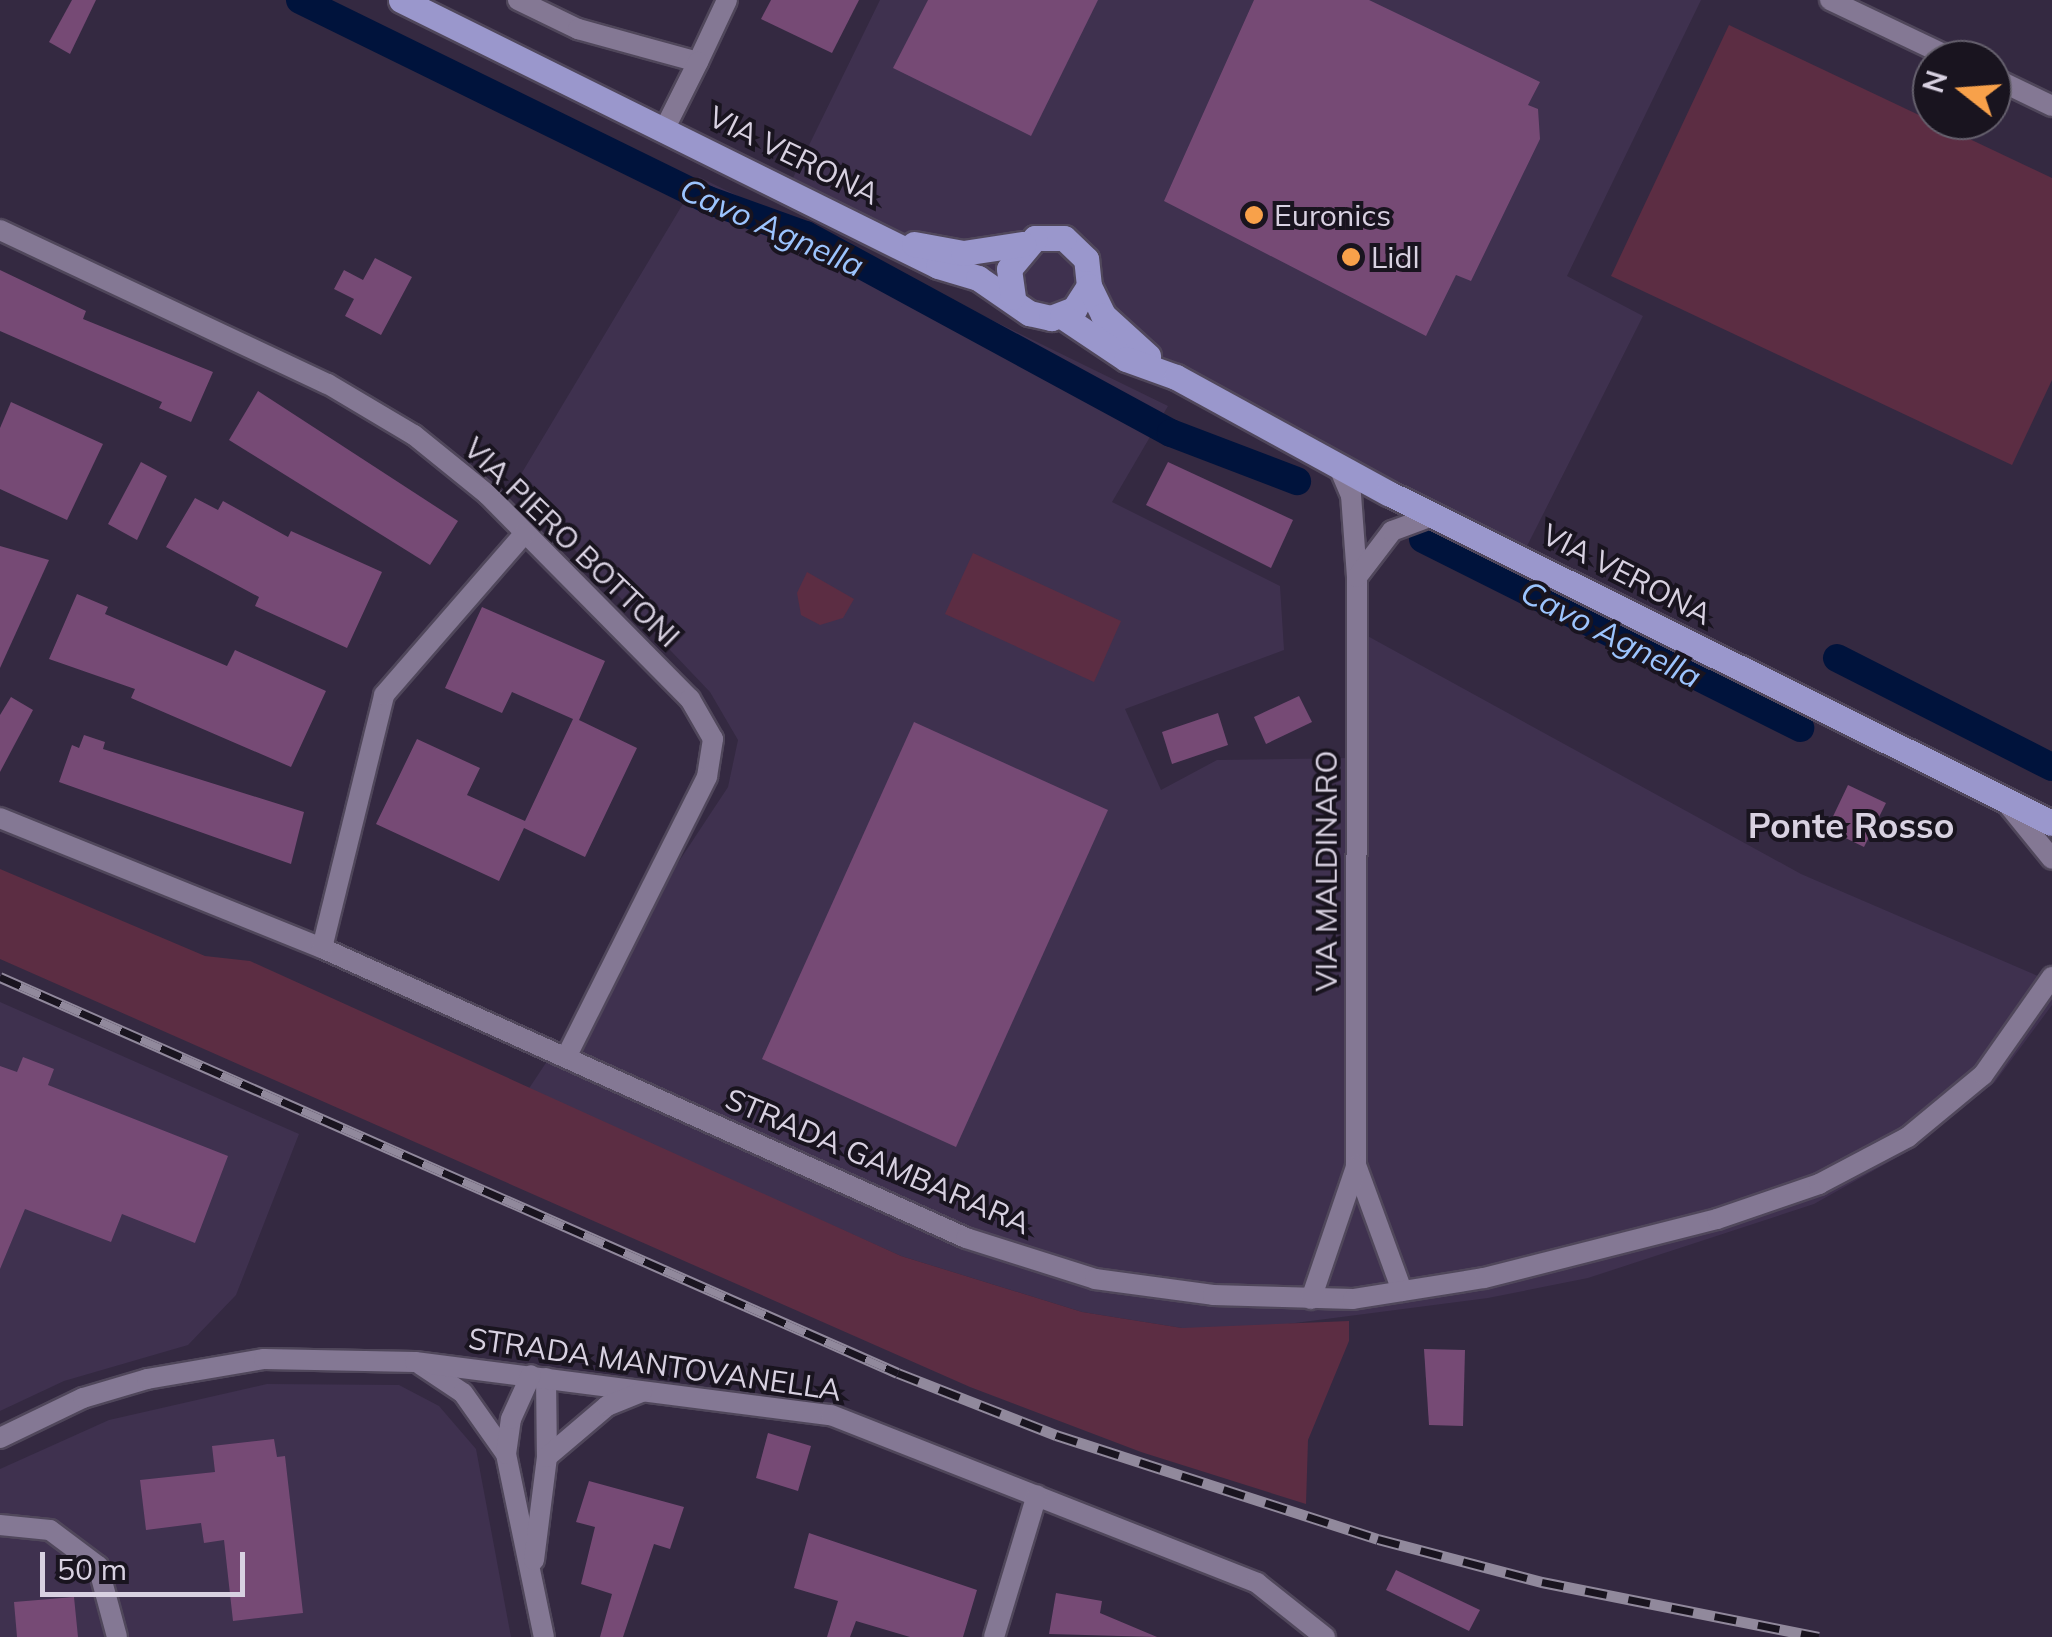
<!DOCTYPE html>
<html>
<head>
<meta charset="utf-8">
<style>
	body { margin:0 }
	#map { position:relative; width:2052px; height:1637px; overflow:hidden; background:#342941; font-family:Mulish,sans-serif }
	div>[style] { position:absolute }
	.built>* { inset:0; background:#3f314f }
	.green>* { inset:0; background:#5c2d43 }
	.canal>* { height:28px; margin:-14px; padding:0 14px; transform-origin:14px; border-radius:14px; background:#00133c }
	.building>* { inset:0; background:#764a75 }
	.roads { filter:drop-shadow(2px 0 #50475b) drop-shadow(-2px 0 #50475b) drop-shadow(0 2px #50475b) drop-shadow(0 -2px #50475b) }
	.minor>* { height:20px; margin:-10px; padding:0 10px; transform-origin:10px; border-radius:10px; background:#847894 }
	.primary>* { height:25px; margin:-12.5px; padding:0 12.5px; transform-origin:12.5px; border-radius:12.5px; background:#9a97cc }
	.rail>* { height:11px; margin-top:-5.5px; transform-origin:0; background:repeating-linear-gradient(90deg,#19141f 0 22px,#91899c 0 44px); box-sizing:border-box; border-block:2px solid #91899c }
	.dots>* { width:28px; height:28px; translate:-50% -50%; box-sizing:border-box; border:5px solid #19141f; border-radius:50% }
	span { translate:-50% -50%; white-space:nowrap; text-align:center; line-height:1.15; -webkit-text-stroke:8px #19141f; paint-order:stroke }
	.street-label { font-size:30px; color:#d8d1e1 }
	.poi-label { font-size:30px; color:#d8d1e1 }
	.left { translate:0 -50%; text-align:left }
	.water-label { font-size:32px; color:#9cc4fe; font-style:italic }
	.quarter-label { font-size:35px; color:#d8d1e1; font-weight:700 }
	.north { position:absolute; left:1912px; top:40px; width:100px; height:100px; box-sizing:border-box; background:#19141f; border:2px solid #65606d; border-radius:50%; rotate:287deg; font-size:28px; font-weight:700; line-height:40px; text-align:center; color:#d8d1e1 }
	.north::after { content:''; display:block; margin:auto; width:35px; height:45px; background:#f8a14a; clip-path:polygon(50% 0,100% 100%,50% 72%,0 100%) }
	.scale { position:absolute; left:40px; top:1552px; width:205px; height:45px; box-sizing:border-box; border:5px solid #d8d1e1; border-top:0; padding-left:12px; font-size:30px; line-height:35px; white-space:nowrap; color:#d8d1e1; -webkit-text-stroke:8px #19141f; paint-order:stroke }
</style>
</head>
<body>
<div id="map">
	<div class="built">
		<i style="clip-path:polygon(880px 0,1701px 0,1567px 276px,1643px 316px,1524px 552px,790px 184px)"></i>
		<i style="clip-path:polygon(699px 177px,1168px 406px,1112px 502px,1280px 586px,1284px 650px,1125px 709px,1161px 790px,1217px 760px,1353px 758px,1353px 628px,1801px 874px,2052px 982px,2052px 1005px,1995px 1082px,1912px 1149px,1814px 1204px,1588px 1278px,1488px 1298px,1256px 1328px,1182px 1328px,1082px 1312px,901px 1256px,528px 1090px,728px 787px,738px 740px,710px 692px,514px 486px)"></i>
		<i style="clip-path:polygon(0 1002px,299px 1134px,236px 1295px,188px 1345px,64px 1381px,0 1411px)"></i>
		<i style="clip-path:polygon(267px 1384px,399px 1385px,439px 1406px,476px 1449px,511px 1637px,0 1637px,0 1469px,109px 1420px)"></i>
	</div>
	<div class="green">
		<i style="clip-path:polygon(1729px 25px,2052px 178px,2052px 380px,2012px 465px,1611px 276px)"></i>
		<i style="clip-path:polygon(973px 553px,1121px 621px,1094px 682px,945px 614px)"></i>
		<i style="clip-path:polygon(807px 572px,854px 599px,843px 618px,820px 625px,801px 615px,797px 593px)"></i>
		<i style="clip-path:polygon(0 869px,205px 956px,250px 961px,901px 1256px,1082px 1312px,1182px 1328px,1349px 1321px,1349px 1341px,1308px 1440px,1306px 1504px,1141px 1452px,970px 1387px,0 959px)"></i>
	</div>
	<div class="canal">
		<i style="left:300px;top:0;width:454px;rotate:26.1deg"></i>
		<i style="left:708px;top:200px;width:104px;rotate:19.7deg"></i>
		<i style="left:806px;top:235px;width:415px;rotate:28.5deg"></i>
		<i style="left:1171px;top:433px;width:135px;rotate:20.9deg"></i>
		<i style="left:1423px;top:539px;width:422px;rotate:26.6deg"></i>
		<i style="left:1837px;top:658px;width:241px;rotate:26.9deg"></i>
	</div>
	<div class="building">
		<i style="clip-path:polygon(72px 0,96px 0,70px 54px,49px 42px)"></i>
		<i style="clip-path:polygon(771px 0,859px 0,832px 53px,761px 19px)"></i>
		<i style="clip-path:polygon(928px 0,1098px 0,1031px 136px,893px 68px)"></i>
		<i style="clip-path:polygon(1254px 0,1369px 0,1540px 82px,1528px 105px,1538px 109px,1540px 139px,1471px 281px,1456px 275px,1426px 336px,1164px 201px)"></i>
		<i style="clip-path:polygon(375px 258px,412px 277px,381px 335px,345px 316px,354px 299px,334px 289px,344px 270px,363px 280px)"></i>
		<i style="clip-path:polygon(0 270px,86px 311px,83px 319px,213px 372px,191px 422px,159px 408px,162px 402px,0 331px)"></i>
		<i style="clip-path:polygon(258px 391px,458px 521px,430px 565px,229px 440px)"></i>
		<i style="clip-path:polygon(11px 402px,103px 444px,67px 520px,0 489px,0 428px)"></i>
		<i style="clip-path:polygon(141px 462px,167px 476px,137px 540px,108px 524px)"></i>
		<i style="clip-path:polygon(1168px 462px,1293px 520px,1271px 568px,1146px 505px)"></i>
		<i style="clip-path:polygon(195px 498px,218px 510px,223px 501px,288px 537px,291px 531px,382px 572px,347px 648px,255px 606px,259px 597px,166px 547px)"></i>
		<i style="clip-path:polygon(0 546px,49px 560px,0 668px)"></i>
		<i style="clip-path:polygon(77px 594px,108px 607px,105px 614px,227px 666px,235px 650px,326px 691px,291px 767px,131px 698px,135px 689px,49px 659px)"></i>
		<i style="clip-path:polygon(482px 607px,605px 661px,579px 720px,637px 748px,585px 857px,524px 828px,499px 881px,376px 824px,417px 739px,480px 768px,467px 795px,525px 821px,573px 719px,512px 692px,502px 713px,445px 688px)"></i>
		<i style="clip-path:polygon(1299px 696px,1312px 722px,1266px 744px,1254px 717px)"></i>
		<i style="clip-path:polygon(11px 697px,33px 710px,0 772px,0 715px)"></i>
		<i style="clip-path:polygon(1218px 713px,1228px 745px,1172px 764px,1162px 732px)"></i>
		<i style="clip-path:polygon(914px 722px,1108px 810px,956px 1147px,762px 1059px)"></i>
		<i style="clip-path:polygon(84px 735px,105px 742px,103px 749px,304px 812px,291px 864px,59px 782px,72px 745px,79px 748px)"></i>
		<i style="clip-path:polygon(1848px 785px,1886px 803px,1864px 847px,1827px 829px)"></i>
		<i style="clip-path:polygon(23px 1057px,54px 1069px,48px 1085px,228px 1156px,195px 1243px,122px 1214px,111px 1242px,25px 1209px,0 1269px,0 1066px,17px 1072px)"></i>
		<i style="clip-path:polygon(1424px 1349px,1465px 1350px,1463px 1426px,1429px 1425px)"></i>
		<i style="clip-path:polygon(768px 1433px,811px 1446px,798px 1491px,756px 1478px)"></i>
		<i style="clip-path:polygon(274px 1439px,277px 1457px,285px 1456px,303px 1613px,233px 1621px,224px 1540px,204px 1543px,201px 1523px,146px 1530px,140px 1480px,215px 1472px,212px 1446px)"></i>
		<i style="clip-path:polygon(589px 1481px,684px 1507px,670px 1549px,654px 1544px,623px 1637px,600px 1637px,612px 1594px,581px 1584px,595px 1527px,576px 1522px)"></i>
		<i style="clip-path:polygon(809px 1533px,977px 1590px,963px 1637px,910px 1637px,856px 1621px,850px 1637px,827px 1637px,838px 1601px,794px 1588px)"></i>
		<i style="clip-path:polygon(1396px 1570px,1480px 1610px,1469px 1631px,1386px 1590px)"></i>
		<i style="clip-path:polygon(1056px 1593px,1102px 1601px,1100px 1613px,1157px 1637px,1049px 1634px)"></i>
		<i style="clip-path:polygon(74px 1597px,78px 1637px,17px 1637px,14px 1602px)"></i>
	</div>
	<div class="roads">
		<div class="minor">
			<i style="left:518px;top:0;width:67px;rotate:25.8deg"></i>
			<i style="left:578px;top:29px;width:124px;rotate:15.4deg"></i>
			<i style="left:698px;top:62px;width:68px;rotate:-64.9deg"></i>
			<i style="left:1830px;top:0;width:140px;rotate:25.5deg"></i>
			<i style="left:1992px;top:77px;width:67px;rotate:25.8deg"></i>
			<i style="left:665px;top:128px;width:74px;rotate:-63.4deg"></i>
			<i style="left:0;top:230px;width:362px;rotate:25.2deg"></i>
			<i style="left:328px;top:384px;width:100px;rotate:30.7deg"></i>
			<i style="left:414px;top:435px;width:95px;rotate:39deg"></i>
			<i style="left:488px;top:495px;width:287px;rotate:45.3deg"></i>
			<i style="left:690px;top:699px;width:46px;rotate:60.1deg"></i>
			<i style="left:713px;top:739px;width:38px;rotate:99deg"></i>
			<i style="left:707px;top:777px;width:311px;rotate:116.7deg"></i>
			<i style="left:1338px;top:465px;width:33px;rotate:67deg"></i>
			<i style="left:1351px;top:495px;width:82px;rotate:85.8deg"></i>
			<i style="left:1357px;top:577px;width:588px;rotate:90.1deg"></i>
			<i style="left:1356px;top:1165px;width:134px;rotate:69.9deg"></i>
			<i style="left:1357px;top:577px;width:58px;rotate:-52.7deg"></i>
			<i style="left:1392px;top:531px;width:46px;rotate:-20.4deg"></i>
			<i style="left:2009px;top:806px;width:68px;rotate:50.9deg"></i>
			<i style="left:0;top:818px;width:347px;rotate:22deg"></i>
			<i style="left:322px;top:948px;width:706px;rotate:24.24deg"></i>
			<i style="left:966px;top:1238px;width:135px;rotate:17.6deg"></i>
			<i style="left:1095px;top:1279px;width:119px;rotate:7.7deg"></i>
			<i style="left:1213px;top:1295px;width:140px;rotate:1.6deg"></i>
			<i style="left:1353px;top:1299px;width:133px;rotate:-9.1deg"></i>
			<i style="left:1484px;top:1278px;width:240px;rotate:-14.2deg"></i>
			<i style="left:1717px;top:1219px;width:108px;rotate:-18.9deg"></i>
			<i style="left:1819px;top:1184px;width:101px;rotate:-27.8deg"></i>
			<i style="left:1908px;top:1137px;width:97px;rotate:-39.6deg"></i>
			<i style="left:1983px;top:1075px;width:120px;rotate:-54.9deg"></i>
			<i style="left:322px;top:948px;width:260px;rotate:-76.2deg"></i>
			<i style="left:384px;top:695px;width:213px;rotate:-49deg"></i>
			<i style="left:1311px;top:1299px;width:139px;rotate:-71.2deg"></i>
			<i style="left:421px;top:1365px;width:50px;rotate:33.7deg"></i>
			<i style="left:463px;top:1393px;width:75px;rotate:54.8deg"></i>
			<i style="left:506px;top:1454px;width:187px;rotate:78.3deg"></i>
			<i style="left:546px;top:1378px;width:79px;rotate:89.3deg"></i>
			<i style="left:0;top:1438px;width:92px;rotate:-25.7deg"></i>
			<i style="left:83px;top:1398px;width:67px;rotate:-16.5deg"></i>
			<i style="left:147px;top:1379px;width:119px;rotate:-9.7deg"></i>
			<i style="left:264px;top:1359px;width:151px;rotate:1.1deg"></i>
			<i style="left:415px;top:1362px;width:419px;rotate:7.3deg"></i>
			<i style="left:831px;top:1415px;width:458px;rotate:21.5deg"></i>
			<i style="left:1257px;top:1583px;width:87px;rotate:38.5deg"></i>
			<i style="left:506px;top:1454px;width:35px;rotate:-82deg"></i>
			<i style="left:511px;top:1419px;width:48px;rotate:-65.6deg"></i>
			<i style="left:0;top:1525px;width:50px;rotate:5.7deg"></i>
			<i style="left:50px;top:1530px;width:60px;rotate:36.9deg"></i>
			<i style="left:98px;top:1566px;width:73px;rotate:75deg"></i>
			<i style="left:534px;top:1560px;width:104px;rotate:-82.8deg"></i>
			<i style="left:547px;top:1457px;width:79px;rotate:-40.4deg"></i>
			<i style="left:607px;top:1406px;width:38px;rotate:-22deg"></i>
			<i style="left:994px;top:1637px;width:148px;rotate:-73.2deg"></i>
		</div>
		<div class="primary">
			<i style="left:401px;top:0;width:599px;rotate:26.35deg"></i>
			<i style="left:938px;top:266px;width:42px;rotate:16.7deg"></i>
			<i style="left:978px;top:278px;width:62px;rotate:34.5deg"></i>
			<i style="left:1029px;top:313px;width:23px;rotate:13deg"></i>
			<i style="left:1051px;top:318px;width:25px;rotate:-21deg"></i>
			<i style="left:1074px;top:309px;width:27px;rotate:-57deg"></i>
			<i style="left:1089px;top:286px;width:27px;rotate:-96deg"></i>
			<i style="left:1086px;top:259px;width:30px;rotate:-136deg"></i>
			<i style="left:1064px;top:238px;width:29px;rotate:180deg"></i>
			<i style="left:1035px;top:238px;width:40px;rotate:130deg"></i>
			<i style="left:1009px;top:269px;width:28px;rotate:82deg"></i>
			<i style="left:914px;top:244px;width:50px;rotate:10.4deg"></i>
			<i style="left:963px;top:253px;width:61px;rotate:-8.5deg"></i>
			<i style="left:1089px;top:286px;width:32px;rotate:64deg"></i>
			<i style="left:1103px;top:315px;width:61px;rotate:42.3deg"></i>
			<i style="left:1062px;top:316px;width:77px;rotate:33.9deg"></i>
			<i style="left:1126px;top:359px;width:53px;rotate:19.8deg"></i>
			<i style="left:1176px;top:377px;width:242px;rotate:28.7deg"></i>
			<i style="left:1388px;top:493px;width:741px;rotate:26.43deg"></i>
		</div>
	</div>
	<div class="rail">
		<i style="left:0;top:977px;width:981px;rotate:23.8deg"></i>
		<i style="left:898px;top:1373px;width:170px;rotate:21.4deg"></i>
		<i style="left:1056px;top:1435px;width:338px;rotate:17.9deg"></i>
		<i style="left:1378px;top:1539px;width:170px;rotate:14.7deg"></i>
		<i style="left:1542px;top:1582px;width:282px;rotate:11.2deg"></i>
	</div>
	<div class="dots">
		<i style="left:1254px;top:215px;background:#f8a14a"></i>
		<i style="left:1351px;top:257px;background:#f8a14a"></i>
	</div>
	<div class="street-label">
		<span style="left:794px;top:155px;rotate:26deg">VIA VERONA</span>
		<span style="left:572px;top:542px;rotate:44deg">VIA PIERO BOTTONI</span>
		<span style="left:1627px;top:574px;rotate:27deg">VIA VERONA</span>
		<span style="left:1326px;top:871px;rotate:-90deg">VIA MALDINARO</span>
		<span style="left:878px;top:1161px;rotate:23deg">STRADA GAMBARARA</span>
		<span style="left:655px;top:1364px;rotate:8deg">STRADA MANTOVANELLA</span>
	</div>
	<div class="poi-label">
		<span class="left" style="left:1274px;top:215px">Euronics</span>
		<span class="left" style="left:1371px;top:257px">Lidl</span>
	</div>
	<div class="water-label">
		<span style="left:772px;top:227px;rotate:24deg">Cavo Agnella</span>
		<span style="left:1611px;top:634px;rotate:27deg">Cavo Agnella</span>
	</div>
	<div class="quarter-label">
		<span style="left:1851px;top:825px">Ponte Rosso</span>
	</div>
	<div class="north">N</div>
	<div class="scale">50 m</div>
</div>
</body>
</html>
